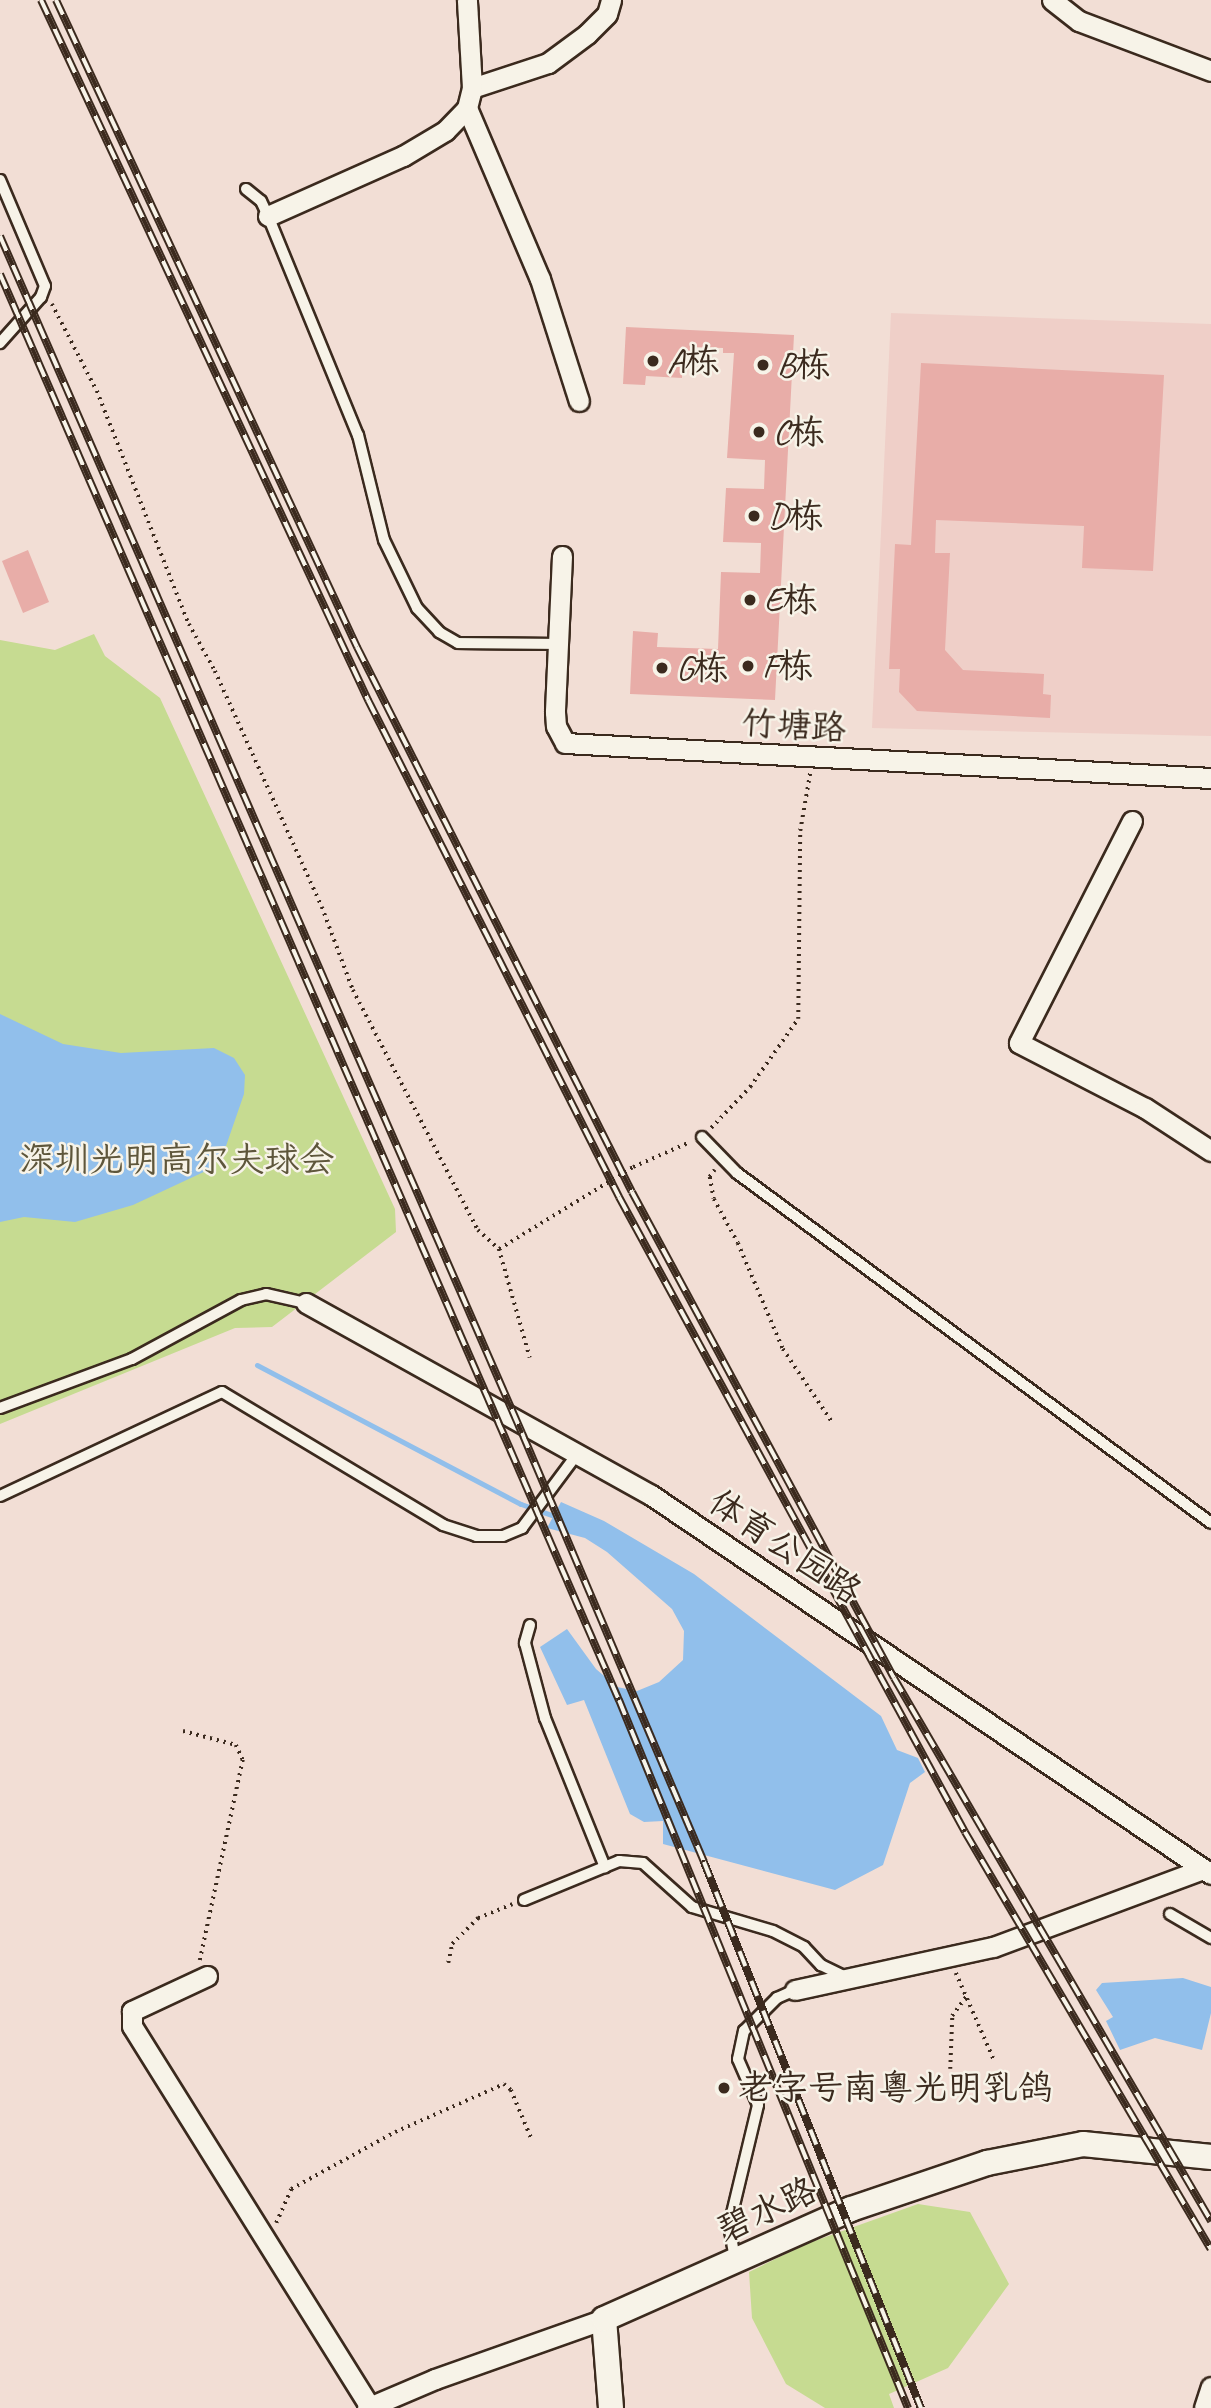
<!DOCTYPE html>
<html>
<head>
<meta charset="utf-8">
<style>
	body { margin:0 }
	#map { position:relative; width:1211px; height:2408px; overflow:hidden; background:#f2ded5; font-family:Caveat,"LXGW WenKai TC",sans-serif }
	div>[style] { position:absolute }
	.built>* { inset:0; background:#efcfc8 }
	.green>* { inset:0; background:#c6db91 }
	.water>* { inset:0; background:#91bfeb }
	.stream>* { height:5px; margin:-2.5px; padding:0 2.5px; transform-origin:2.5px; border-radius:2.5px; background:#91bfeb }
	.building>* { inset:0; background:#e8ada8 }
	.path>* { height:3.5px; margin-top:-1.75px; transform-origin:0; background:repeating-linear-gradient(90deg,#3b2a1e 0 2px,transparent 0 7px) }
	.roads { filter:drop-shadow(2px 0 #3b2a1e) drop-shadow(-2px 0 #3b2a1e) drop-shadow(0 2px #3b2a1e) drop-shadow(0 -2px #3b2a1e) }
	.service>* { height:10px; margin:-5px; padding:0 5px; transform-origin:5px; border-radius:5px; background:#f7f3e8 }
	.minor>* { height:19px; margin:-9.5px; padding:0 9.5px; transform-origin:9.5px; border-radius:9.5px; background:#f7f3e8 }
	.tertiary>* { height:24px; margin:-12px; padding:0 12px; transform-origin:12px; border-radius:12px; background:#f7f3e8 }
	.rail>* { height:8px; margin-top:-4px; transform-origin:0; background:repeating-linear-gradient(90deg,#f7f3e8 0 16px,#3b2a1e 0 32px); box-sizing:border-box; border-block:2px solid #3b2a1e }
	.dots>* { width:19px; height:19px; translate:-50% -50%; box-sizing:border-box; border:4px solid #f7f3e8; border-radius:50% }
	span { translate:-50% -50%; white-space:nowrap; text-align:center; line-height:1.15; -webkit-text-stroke:5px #f7f3e8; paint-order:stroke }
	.poi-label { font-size:35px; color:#3b2a1e }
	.left { translate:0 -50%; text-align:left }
	.street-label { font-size:35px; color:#3b2a1e }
	.park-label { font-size:35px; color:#5e563b }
</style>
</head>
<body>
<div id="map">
	<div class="built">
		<i style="clip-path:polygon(891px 313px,1211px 324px,1211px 736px,872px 728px)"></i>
	</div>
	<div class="green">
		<i style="clip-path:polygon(94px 634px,105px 656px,160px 698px,395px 1209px,396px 1232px,272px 1327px,235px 1328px,0 1424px,0 640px,55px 650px)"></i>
		<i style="clip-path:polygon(918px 2204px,970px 2212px,1009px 2284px,948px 2368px,889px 2394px,894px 2408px,825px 2408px,786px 2384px,752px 2318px,749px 2272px,806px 2244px)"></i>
	</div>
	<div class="water">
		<i style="clip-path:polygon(0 1014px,63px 1044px,121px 1053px,214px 1048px,234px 1058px,245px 1075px,244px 1094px,226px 1146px,208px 1170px,133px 1205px,75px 1222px,24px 1217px,0 1222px)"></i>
		<i style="clip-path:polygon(561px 1502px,604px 1521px,694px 1574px,881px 1716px,897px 1750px,918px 1758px,925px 1772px,910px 1783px,883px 1865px,835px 1890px,663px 1844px,663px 1821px,644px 1822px,630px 1814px,584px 1700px,567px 1705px,540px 1647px,567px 1629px,596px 1669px,617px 1687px,637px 1691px,659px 1682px,683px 1660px,684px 1631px,672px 1609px,607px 1552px,585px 1538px,547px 1528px)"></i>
		<i style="clip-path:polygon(1183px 1978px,1211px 1987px,1211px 2013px,1202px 2050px,1155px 2038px,1120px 2050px,1106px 2021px,1113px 2017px,1096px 1990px,1102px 1983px)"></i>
	</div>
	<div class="stream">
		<i style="left:257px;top:1365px;width:298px;rotate:27.8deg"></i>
		<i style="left:521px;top:1504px;width:35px;rotate:20deg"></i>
	</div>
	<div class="building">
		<i style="clip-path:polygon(626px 327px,794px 335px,775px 700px,630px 694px,633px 631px,658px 633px,657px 647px,718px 649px,721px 572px,760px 573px,761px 543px,723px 542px,726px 488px,764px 489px,765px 460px,727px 458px,734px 353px,723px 353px,723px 348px,695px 347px,694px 352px,683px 351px,682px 378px,646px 376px,645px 385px,623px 384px)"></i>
		<i style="clip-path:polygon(921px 363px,1164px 375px,1153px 571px,1082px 568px,1084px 526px,936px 520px,935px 553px,950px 553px,945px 650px,963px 670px,1044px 674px,1043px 694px,1051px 695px,1050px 718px,917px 711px,899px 692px,900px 669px,889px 669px,895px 544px,911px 545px)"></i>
		<i style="clip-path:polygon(28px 550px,49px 602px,23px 613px,2px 561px)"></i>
	</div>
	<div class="path">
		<i style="left:52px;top:304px;width:98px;rotate:62.7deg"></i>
		<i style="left:97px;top:391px;width:251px;rotate:68.5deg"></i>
		<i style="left:189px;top:624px;width:54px;rotate:61deg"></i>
		<i style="left:215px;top:671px;width:259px;rotate:65.6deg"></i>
		<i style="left:322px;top:907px;width:89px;rotate:69.5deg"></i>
		<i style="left:353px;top:990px;width:271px;rotate:62.5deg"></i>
		<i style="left:478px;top:1230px;width:28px;rotate:42deg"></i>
		<i style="left:499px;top:1249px;width:113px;rotate:74.1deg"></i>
		<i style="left:711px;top:1128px;width:57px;rotate:-46.4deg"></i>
		<i style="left:750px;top:1087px;width:83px;rotate:-54.8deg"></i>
		<i style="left:798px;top:1019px;width:188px;rotate:-89.4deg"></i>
		<i style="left:800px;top:831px;width:59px;rotate:-80.2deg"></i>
		<i style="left:715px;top:1170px;width:9px;rotate:126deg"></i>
		<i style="left:710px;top:1177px;width:22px;rotate:80deg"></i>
		<i style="left:714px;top:1199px;width:50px;rotate:61.4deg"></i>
		<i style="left:738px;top:1243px;width:115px;rotate:67deg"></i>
		<i style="left:783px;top:1349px;width:88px;rotate:56.1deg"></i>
		<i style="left:499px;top:1249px;width:157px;rotate:-31.5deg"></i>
		<i style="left:633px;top:1167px;width:62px;rotate:-23.7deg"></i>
		<i style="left:183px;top:1731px;width:55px;rotate:14.8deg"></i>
		<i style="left:236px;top:1745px;width:17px;rotate:65deg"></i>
		<i style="left:243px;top:1760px;width:205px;rotate:102.1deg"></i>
		<i style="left:448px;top:1963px;width:19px;rotate:-78deg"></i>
		<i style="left:452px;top:1944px;width:37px;rotate:-45deg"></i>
		<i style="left:478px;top:1918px;width:37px;rotate:-22deg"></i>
		<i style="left:956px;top:1973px;width:95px;rotate:66.4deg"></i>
		<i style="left:950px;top:2069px;width:53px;rotate:-87.8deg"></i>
		<i style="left:952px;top:2016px;width:24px;rotate:-54deg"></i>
		<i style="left:276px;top:2223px;width:37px;rotate:-66deg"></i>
		<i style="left:291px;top:2189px;width:119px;rotate:-28.7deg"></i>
		<i style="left:395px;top:2132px;width:119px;rotate:-23.8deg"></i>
		<i style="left:504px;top:2084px;width:9px;rotate:41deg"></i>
		<i style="left:511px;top:2090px;width:54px;rotate:67.2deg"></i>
	</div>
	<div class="roads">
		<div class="service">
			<i style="left:0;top:180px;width:115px;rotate:67deg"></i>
			<i style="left:45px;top:286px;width:12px;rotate:110deg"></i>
			<i style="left:41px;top:297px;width:62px;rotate:131.7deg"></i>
			<i style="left:246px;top:189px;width:19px;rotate:39deg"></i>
			<i style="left:261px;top:201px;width:17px;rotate:65deg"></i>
			<i style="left:268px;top:216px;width:237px;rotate:67.7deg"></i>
			<i style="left:358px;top:435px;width:108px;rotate:76.1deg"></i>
			<i style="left:384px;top:540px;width:76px;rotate:64.1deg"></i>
			<i style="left:417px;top:608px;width:33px;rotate:47deg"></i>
			<i style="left:439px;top:632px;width:22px;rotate:30deg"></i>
			<i style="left:458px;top:643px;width:100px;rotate:0.6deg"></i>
			<i style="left:702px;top:1137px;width:50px;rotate:45.8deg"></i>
			<i style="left:737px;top:1173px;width:589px;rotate:36.44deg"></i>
			<i style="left:0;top:1408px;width:141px;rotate:-20.4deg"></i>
			<i style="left:132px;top:1359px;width:124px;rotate:-28.4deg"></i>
			<i style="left:241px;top:1300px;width:26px;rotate:-13deg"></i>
			<i style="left:266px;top:1294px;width:41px;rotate:12.7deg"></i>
			<i style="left:0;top:1496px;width:245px;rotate:-25.1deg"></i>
			<i style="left:222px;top:1392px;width:258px;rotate:31deg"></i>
			<i style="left:443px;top:1525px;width:35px;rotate:18deg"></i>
			<i style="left:476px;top:1536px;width:27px"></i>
			<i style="left:503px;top:1536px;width:21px;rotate:-23deg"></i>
			<i style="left:522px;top:1528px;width:94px;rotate:-53.3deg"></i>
			<i style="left:530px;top:1625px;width:19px;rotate:106deg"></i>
			<i style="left:525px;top:1643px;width:78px;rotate:75.1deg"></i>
			<i style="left:545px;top:1718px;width:161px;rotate:68.1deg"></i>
			<i style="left:524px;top:1900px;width:103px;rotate:-22.3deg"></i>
			<i style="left:619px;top:1861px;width:24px;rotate:5deg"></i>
			<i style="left:643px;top:1863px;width:66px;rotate:41.9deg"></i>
			<i style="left:692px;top:1907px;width:84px;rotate:16.5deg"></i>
			<i style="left:773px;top:1931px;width:35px;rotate:27deg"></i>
			<i style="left:804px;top:1947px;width:25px;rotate:47deg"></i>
			<i style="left:821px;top:1965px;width:28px;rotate:26deg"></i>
			<i style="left:1170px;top:1914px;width:48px;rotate:30.3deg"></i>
			<i style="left:735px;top:2259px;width:34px;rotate:-100deg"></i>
			<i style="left:729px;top:2226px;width:124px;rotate:-76.5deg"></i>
			<i style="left:758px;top:2105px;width:50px;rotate:-113.5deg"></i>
			<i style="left:738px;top:2059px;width:29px;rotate:-78deg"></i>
			<i style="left:744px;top:2031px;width:47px;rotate:-45deg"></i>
			<i style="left:777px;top:1998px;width:20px;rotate:-24deg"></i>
		</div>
		<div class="minor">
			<i style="left:1052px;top:0;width:34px;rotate:38deg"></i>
			<i style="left:1079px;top:21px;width:141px;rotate:20.7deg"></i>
			<i style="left:472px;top:88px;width:80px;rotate:-18.2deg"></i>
			<i style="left:548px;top:63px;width:49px;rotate:-36.6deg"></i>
			<i style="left:587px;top:34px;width:28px;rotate:-45deg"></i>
			<i style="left:607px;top:14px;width:15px;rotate:-74deg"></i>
			<i style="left:467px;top:108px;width:186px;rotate:66.9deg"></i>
			<i style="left:540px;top:279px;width:128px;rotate:72.3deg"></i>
			<i style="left:268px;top:216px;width:148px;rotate:-24deg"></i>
			<i style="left:403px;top:156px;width:49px;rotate:-30.8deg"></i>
			<i style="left:445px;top:131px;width:32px;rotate:-46deg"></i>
			<i style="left:467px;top:108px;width:21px;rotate:-76deg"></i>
			<i style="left:472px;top:88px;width:88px;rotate:-93.3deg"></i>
			<i style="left:562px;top:556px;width:156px;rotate:92.6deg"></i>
			<i style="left:555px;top:712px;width:14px;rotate:86deg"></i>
			<i style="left:556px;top:726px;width:19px;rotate:62deg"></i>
			<i style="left:565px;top:743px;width:647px;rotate:3.1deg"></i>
			<i style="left:1132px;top:821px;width:249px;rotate:117deg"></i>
			<i style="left:1019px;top:1043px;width:142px;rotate:27.3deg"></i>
			<i style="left:1145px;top:1108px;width:79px;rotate:33.1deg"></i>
			<i style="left:306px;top:1303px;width:395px;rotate:29.1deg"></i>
			<i style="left:651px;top:1495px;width:676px;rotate:34.09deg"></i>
			<i style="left:207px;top:1976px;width:83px;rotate:155deg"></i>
			<i style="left:132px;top:2011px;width:15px;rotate:90deg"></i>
			<i style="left:132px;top:2026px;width:448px;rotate:58deg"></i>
			<i style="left:795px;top:1990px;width:203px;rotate:-12.3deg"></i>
			<i style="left:993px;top:1947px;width:224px;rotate:-20.4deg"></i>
			<i style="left:367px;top:2408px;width:74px;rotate:-23.1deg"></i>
			<i style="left:435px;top:2379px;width:179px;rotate:-19.5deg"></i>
			<i style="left:1204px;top:2408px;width:22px;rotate:-72deg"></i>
		</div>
		<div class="tertiary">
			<i style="left:611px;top:2408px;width:89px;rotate:-94.5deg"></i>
			<i style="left:604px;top:2319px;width:270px;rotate:-24deg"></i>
			<i style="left:851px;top:2209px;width:144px;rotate:-18.7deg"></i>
			<i style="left:987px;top:2163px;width:98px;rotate:-11.2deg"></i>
			<i style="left:1083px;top:2144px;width:129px;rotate:5.8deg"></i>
		</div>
	</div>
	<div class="rail">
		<i style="left:41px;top:0;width:773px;rotate:64.96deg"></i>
		<i style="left:368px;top:700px;width:557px;rotate:63.2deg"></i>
		<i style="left:619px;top:1197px;width:723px;rotate:61.41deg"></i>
		<i style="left:965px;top:1832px;width:484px;rotate:59.5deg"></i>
		<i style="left:56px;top:0;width:714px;rotate:65.05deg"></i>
		<i style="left:357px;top:647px;width:610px;rotate:63.23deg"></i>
		<i style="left:632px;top:1192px;width:552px;rotate:61.67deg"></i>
		<i style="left:894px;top:1678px;width:629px;rotate:59.72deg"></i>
		<i style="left:0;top:236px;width:1306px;rotate:66.44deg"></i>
		<i style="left:522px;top:1433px;width:466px;rotate:67deg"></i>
		<i style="left:704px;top:1862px;width:588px;rotate:68.33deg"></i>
		<i style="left:0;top:274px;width:1555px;rotate:66.54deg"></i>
		<i style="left:619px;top:1700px;width:765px;rotate:67.8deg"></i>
	</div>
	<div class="dots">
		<i style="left:653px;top:361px;background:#3b2a1e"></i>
		<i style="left:763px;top:365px;background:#3b2a1e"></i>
		<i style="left:759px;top:432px;background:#3b2a1e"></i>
		<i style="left:754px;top:516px;background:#3b2a1e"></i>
		<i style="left:750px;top:600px;background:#3b2a1e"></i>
		<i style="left:748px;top:666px;background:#3b2a1e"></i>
		<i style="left:662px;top:668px;background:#3b2a1e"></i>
		<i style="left:724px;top:2088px;background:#3b2a1e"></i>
	</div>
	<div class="poi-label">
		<span class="left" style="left:667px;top:361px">A栋</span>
		<span class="left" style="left:777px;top:365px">B栋</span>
		<span class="left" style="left:773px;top:432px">C栋</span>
		<span class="left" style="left:768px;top:516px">D栋</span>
		<span class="left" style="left:764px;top:600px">E栋</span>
		<span class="left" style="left:762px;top:666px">F栋</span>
		<span class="left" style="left:676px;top:668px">G栋</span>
		<span class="left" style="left:738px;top:2088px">老字号南粤光明乳鸽</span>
	</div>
	<div class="street-label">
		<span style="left:794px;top:726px;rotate:3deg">竹塘路</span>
		<span style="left:785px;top:1547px;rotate:34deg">体育公园路</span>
		<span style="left:767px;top:2210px;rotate:-25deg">碧水路</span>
	</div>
	<div class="park-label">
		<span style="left:177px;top:1160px">深圳光明高尔夫球会</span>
	</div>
</div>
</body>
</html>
